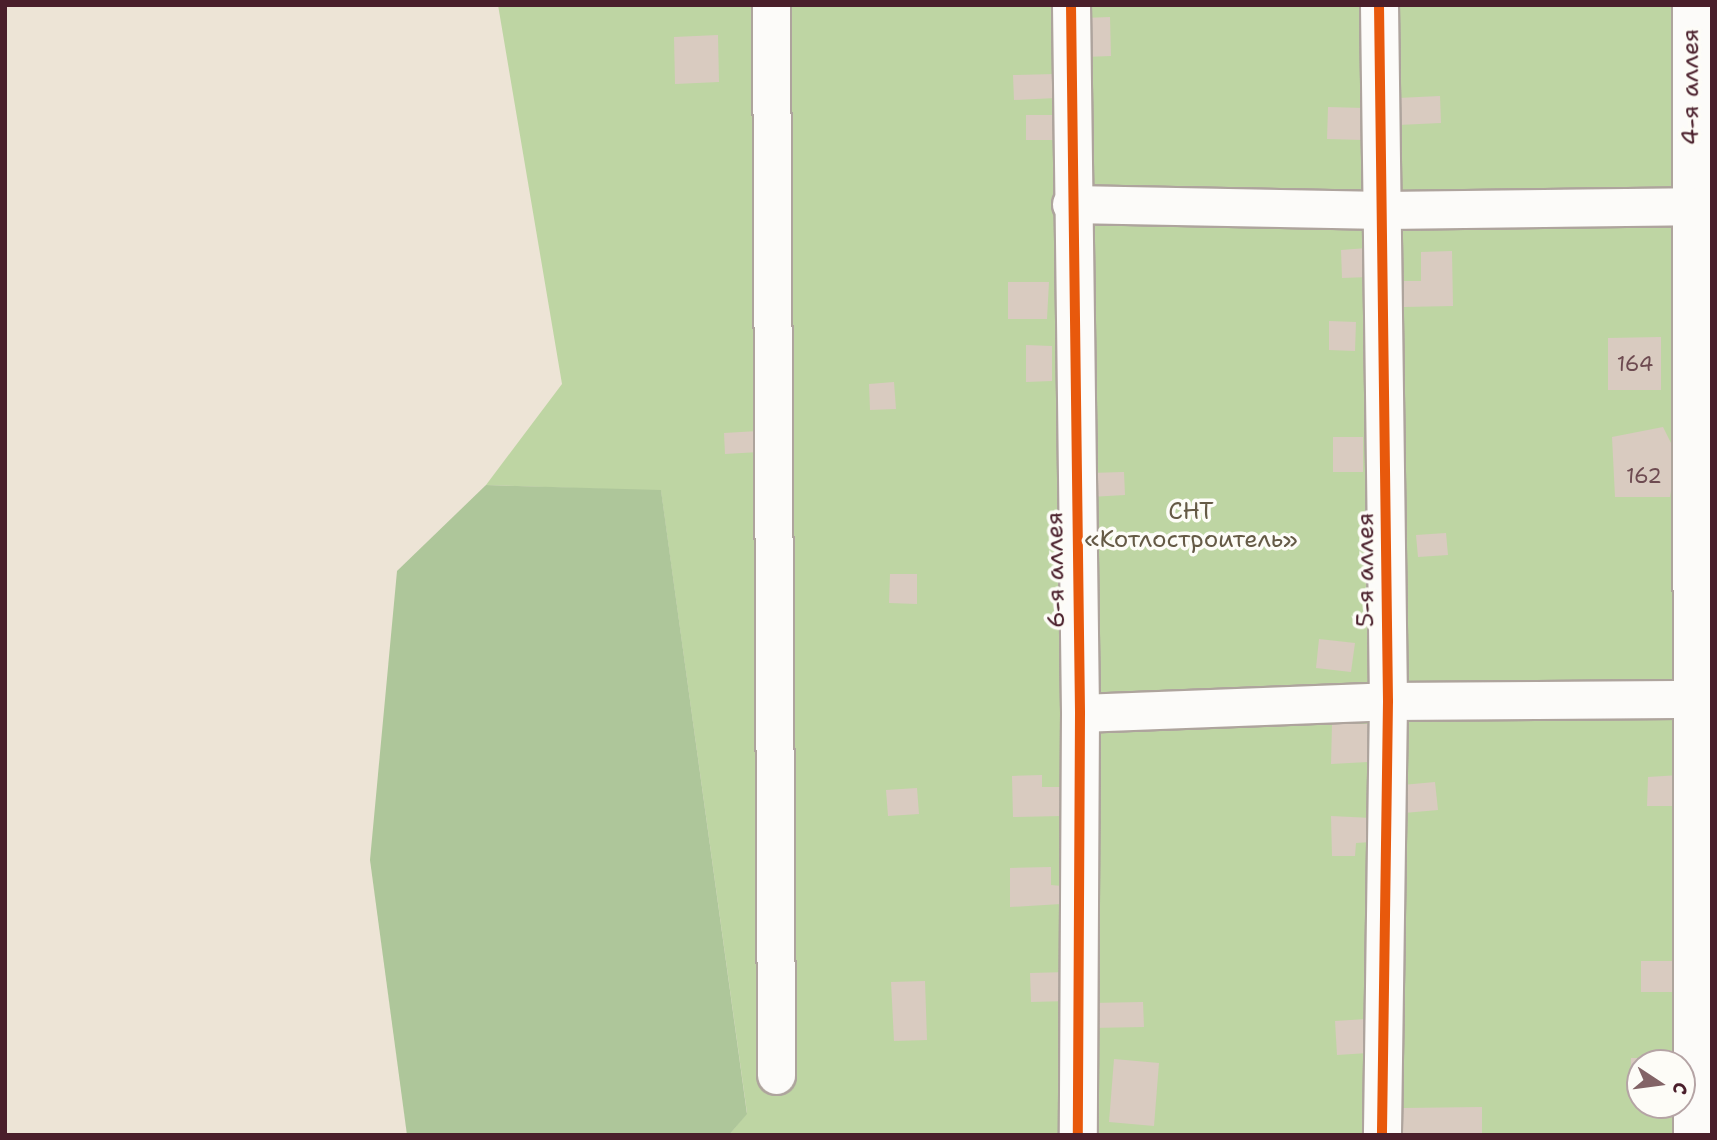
<!DOCTYPE html>
<html>
<head>
<meta charset="utf-8">
<style>
	body { margin:0 }
	#map { position:relative; width:1717px; height:1140px; overflow:hidden; background:#ede4d6; font-family:"Shantell Sans",sans-serif }
	div>[style] { position:absolute }
	.green>* { inset:0; background:#bed5a3 }
	.forest>* { inset:0; background:#aec69a }
	.building>* { inset:0; background:#d9cbc0 }
	.roads { filter:drop-shadow(2px 0 #aea49d) drop-shadow(-2px 0 #aea49d) drop-shadow(0 2px #aea49d) drop-shadow(0 -2px #aea49d) }
	.minor>* { height:37px; margin:-18.5px; padding:0 18.5px; transform-origin:18.5px; border-radius:18.5px; background:#fcfbf9 }
	.cycleway>* { height:10px; margin:-5px; padding:0 5px; transform-origin:5px; border-radius:5px; background:#e8590c }
	span { translate:-50% -50%; white-space:nowrap; text-align:center; line-height:1.15; -webkit-text-stroke:7px #fdfcf7; paint-order:stroke }
	.number-label { font-size:21px; color:#6e4b51 }
	.number-label span { -webkit-text-stroke-width:0 }
	.street-label { font-size:24px; color:#4a1f2b }
	.park-label { font-size:24px; color:#655a46 }
	.frame { position:absolute; inset:0; border:7px solid #4a1f2b; pointer-events:none }
	.north { position:absolute; left:1626px; top:1049px; width:70px; height:70px; box-sizing:border-box; background:#fdfcf7; border:2px solid #b5a4a5; border-radius:50%; rotate:103deg; font-size:19px; font-weight:700; line-height:28px; text-align:center; color:#4a1f2b }
	.north::after { content:''; display:block; margin:auto; width:24px; height:32px; background:#836467; clip-path:polygon(50% 0,100% 100%,50% 72%,0 100%) }
</style>
</head>
<body>
<div id="map">
	<div class="green">
		<i style="clip-path:polygon(evenodd,498px 5px,1712px 5px,1712px 1135px,729px 1135px,747px 1113px,661px 491px,486px 485px,562px 384px,498px 5px,1640px 1063px,1682px 1063px,1682px 1105px,1640px 1105px,1640px 1063px)"></i>
	</div>
	<div class="forest">
		<i style="clip-path:polygon(486px 485px,661px 490px,747px 1114px,729px 1135px,407px 1135px,370px 860px,397px 571px)"></i>
	</div>
	<div class="building">
		<i style="clip-path:polygon(1110px 17px,1111px 56px,1084px 57px,1083px 18px)"></i>
		<i style="clip-path:polygon(718px 35px,719px 82px,675px 84px,674px 37px)"></i>
		<i style="clip-path:polygon(1055px 74px,1056px 98px,1014px 100px,1013px 75px)"></i>
		<i style="clip-path:polygon(1440px 96px,1441px 123px,1398px 125px,1397px 98px)"></i>
		<i style="clip-path:polygon(1328px 107px,1364px 108px,1363px 140px,1327px 139px)"></i>
		<i style="clip-path:polygon(1026px 115px,1060px 115px,1061px 140px,1026px 140px)"></i>
		<i style="clip-path:polygon(1367px 248px,1369px 277px,1342px 278px,1341px 250px)"></i>
		<i style="clip-path:polygon(1452px 251px,1453px 306px,1404px 307px,1404px 281px,1421px 281px,1421px 252px)"></i>
		<i style="clip-path:polygon(1008px 282px,1049px 282px,1047px 319px,1008px 319px)"></i>
		<i style="clip-path:polygon(1329px 321px,1356px 322px,1355px 351px,1329px 350px)"></i>
		<i style="clip-path:polygon(1661px 337px,1661px 390px,1608px 390px,1608px 338px)"></i>
		<i style="clip-path:polygon(1026px 345px,1052px 346px,1052px 381px,1026px 382px)"></i>
		<i style="clip-path:polygon(1706px 345px,1712px 346px,1712px 383px,1706px 383px)"></i>
		<i style="clip-path:polygon(894px 382px,896px 409px,870px 410px,869px 384px)"></i>
		<i style="clip-path:polygon(1663px 427px,1677px 455px,1670px 497px,1615px 497px,1612px 437px)"></i>
		<i style="clip-path:polygon(758px 431px,759px 452px,725px 454px,724px 433px)"></i>
		<i style="clip-path:polygon(1333px 437px,1363px 437px,1363px 472px,1333px 472px)"></i>
		<i style="clip-path:polygon(1124px 472px,1125px 495px,1090px 497px,1089px 473px)"></i>
		<i style="clip-path:polygon(1446px 533px,1448px 555px,1418px 557px,1416px 535px)"></i>
		<i style="clip-path:polygon(890px 574px,917px 574px,917px 604px,889px 603px)"></i>
		<i style="clip-path:polygon(1319px 639px,1355px 643px,1351px 672px,1316px 668px)"></i>
		<i style="clip-path:polygon(1332px 724px,1369px 724px,1368px 762px,1331px 764px)"></i>
		<i style="clip-path:polygon(1042px 775px,1042px 787px,1061px 787px,1061px 816px,1013px 817px,1012px 776px)"></i>
		<i style="clip-path:polygon(1680px 775px,1680px 806px,1647px 806px,1648px 777px)"></i>
		<i style="clip-path:polygon(1435px 782px,1438px 810px,1404px 813px,1402px 785px)"></i>
		<i style="clip-path:polygon(917px 788px,919px 814px,888px 816px,886px 790px)"></i>
		<i style="clip-path:polygon(1331px 816px,1372px 818px,1371px 842px,1356px 843px,1355px 856px,1332px 856px)"></i>
		<i style="clip-path:polygon(1051px 867px,1051px 885px,1062px 886px,1061px 904px,1010px 907px,1010px 868px)"></i>
		<i style="clip-path:polygon(1641px 961px,1682px 961px,1682px 992px,1641px 992px)"></i>
		<i style="clip-path:polygon(1068px 972px,1069px 1001px,1031px 1002px,1030px 973px)"></i>
		<i style="clip-path:polygon(925px 981px,927px 1040px,894px 1041px,891px 982px)"></i>
		<i style="clip-path:polygon(1143px 1002px,1144px 1027px,1091px 1028px,1090px 1003px)"></i>
		<i style="clip-path:polygon(1366px 1019px,1368px 1053px,1337px 1055px,1335px 1021px)"></i>
		<i style="clip-path:polygon(1631px 1058px,1671px 1058px,1671px 1063px,1640px 1063px,1640px 1091px,1630px 1091px)"></i>
		<i style="clip-path:polygon(1114px 1059px,1159px 1063px,1154px 1126px,1109px 1122px)"></i>
		<i style="clip-path:polygon(1482px 1107px,1482px 1135px,1402px 1135px,1402px 1108px)"></i>
	</div>
	<div class="roads">
		<div class="minor">
			<i style="left:771px;top:5px;width:1070px;rotate:89.73deg"></i>
			<i style="left:1071px;top:5px;width:708px;rotate:89.27deg"></i>
			<i style="left:1080px;top:713px;width:422px;rotate:90.3deg"></i>
			<i style="left:1379px;top:5px;width:696px;rotate:89.26deg"></i>
			<i style="left:1388px;top:701px;width:434px;rotate:90.8deg"></i>
			<i style="left:1691px;top:5px;width:1130px;rotate:89.95deg"></i>
			<i style="left:1071px;top:204px;width:313px;rotate:1.1deg"></i>
			<i style="left:1384px;top:210px;width:328px;rotate:-0.7deg"></i>
			<i style="left:1080px;top:713px;width:308px;rotate:-2.2deg"></i>
			<i style="left:1388px;top:701px;width:324px;rotate:-0.4deg"></i>
		</div>
	</div>
	<div class="cycleway">
		<i style="left:1071px;top:5px;width:708px;rotate:89.27deg"></i>
		<i style="left:1080px;top:713px;width:422px;rotate:90.3deg"></i>
		<i style="left:1379px;top:5px;width:696px;rotate:89.26deg"></i>
		<i style="left:1388px;top:701px;width:434px;rotate:90.8deg"></i>
	</div>
	<div class="number-label">
		<span style="left:1635px;top:364px">164</span>
		<span style="left:1644px;top:476px">162</span>
	</div>
	<div class="street-label">
		<span style="left:1691px;top:87px;rotate:-90deg">4-я аллея</span>
		<span style="left:1056px;top:570px;rotate:-91deg">6-я аллея</span>
		<span style="left:1366px;top:570px;rotate:-90deg">5-я аллея</span>
	</div>
	<div class="park-label">
		<span style="left:1191px;top:526px">СНТ<br>«Котлостроитель»</span>
	</div>
	<div class="frame"></div>
	<div class="north">С</div>
</div>
</body>
</html>
